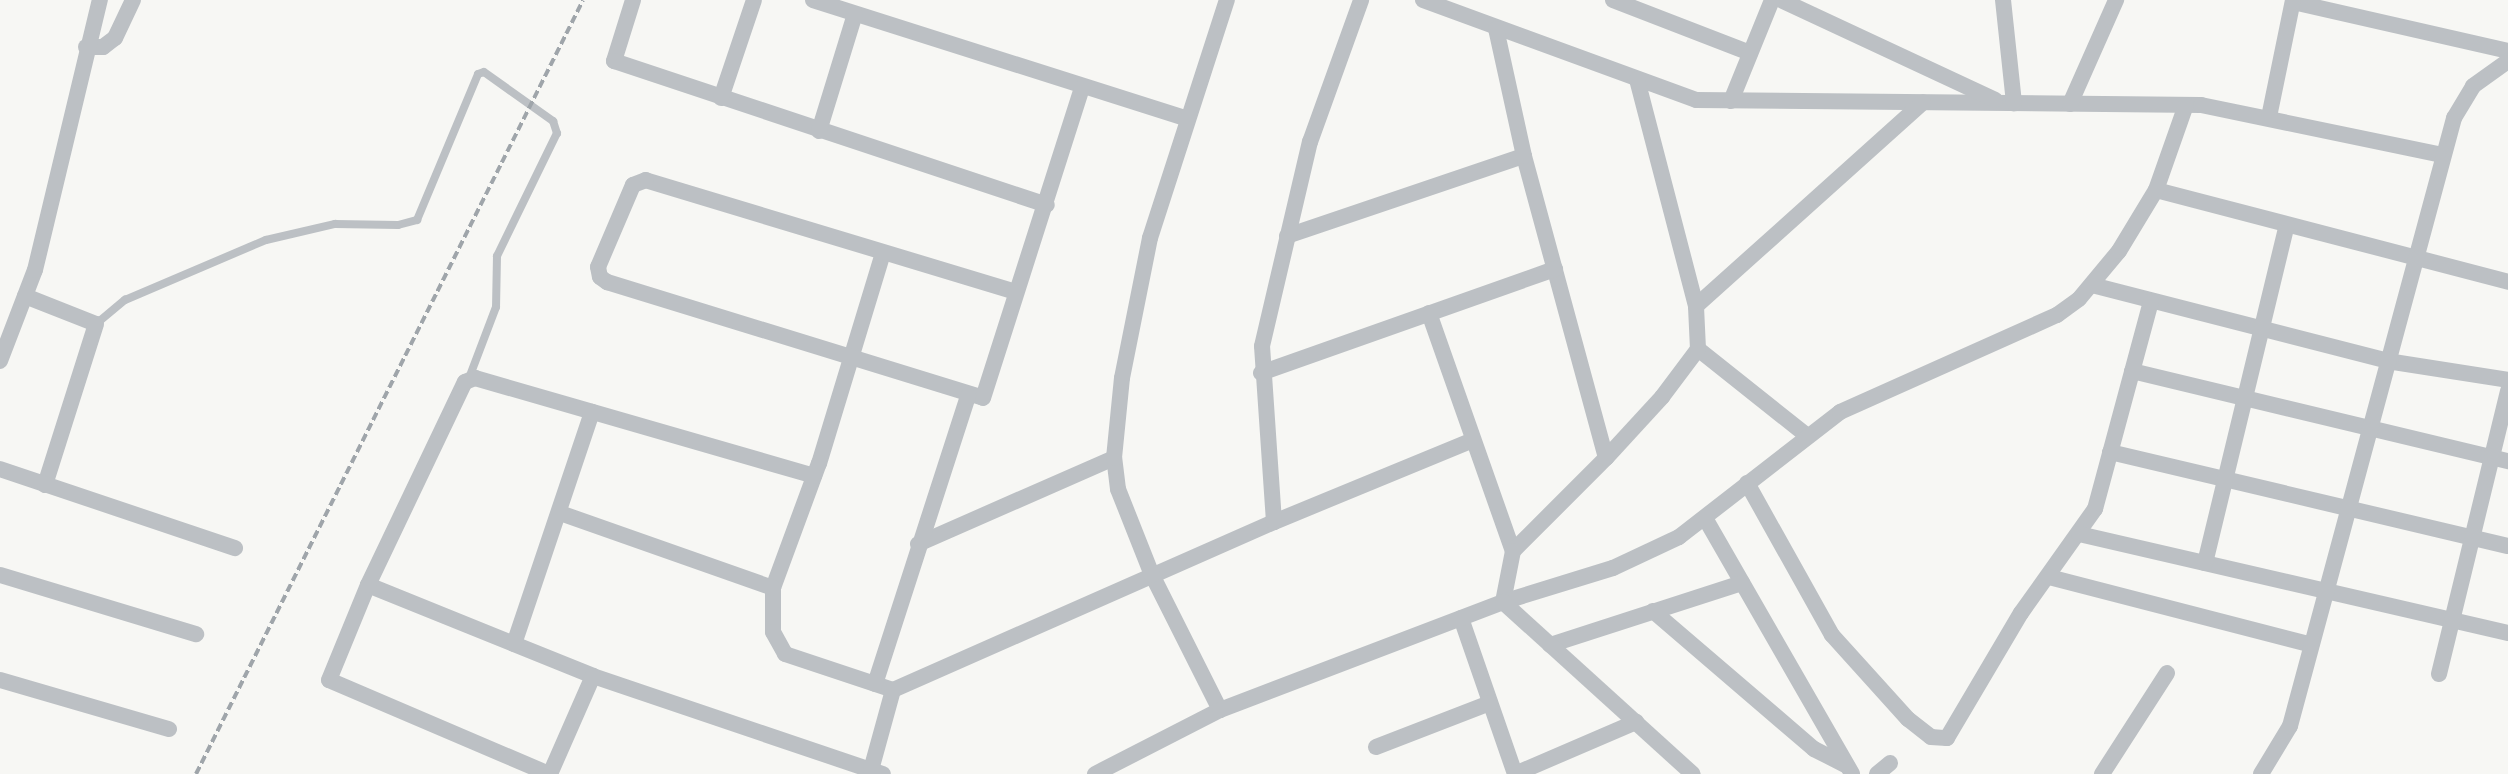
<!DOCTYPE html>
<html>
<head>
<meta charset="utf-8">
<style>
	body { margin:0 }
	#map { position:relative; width:2508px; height:774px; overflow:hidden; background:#f7f7f4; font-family:Inter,sans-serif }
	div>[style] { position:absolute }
	.lane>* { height:8px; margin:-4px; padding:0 4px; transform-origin:4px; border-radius:4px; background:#bcc0c4 }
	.street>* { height:16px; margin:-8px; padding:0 8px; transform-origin:8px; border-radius:8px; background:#bcc0c4 }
	.rail>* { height:4px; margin-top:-2px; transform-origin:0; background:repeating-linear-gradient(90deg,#9fa5aa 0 8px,transparent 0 12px) }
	span { translate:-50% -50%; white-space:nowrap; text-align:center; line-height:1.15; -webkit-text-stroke:5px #fff; paint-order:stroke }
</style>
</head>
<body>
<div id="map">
	<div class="lane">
		<i style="left:96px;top:324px;width:38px;rotate:-40deg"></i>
		<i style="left:125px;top:300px;width:153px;rotate:-23.1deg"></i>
		<i style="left:266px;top:240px;width:71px;rotate:-13.1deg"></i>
		<i style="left:335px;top:224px;width:63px;rotate:0.9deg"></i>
		<i style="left:398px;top:225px;width:20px;rotate:-15deg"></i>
		<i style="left:417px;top:220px;width:158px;rotate:-67.3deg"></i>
		<i style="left:478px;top:74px;width:6px;rotate:-18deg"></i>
		<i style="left:484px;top:72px;width:85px;rotate:35.4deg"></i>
		<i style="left:553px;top:121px;width:13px;rotate:72deg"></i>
		<i style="left:557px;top:133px;width:137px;rotate:116deg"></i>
		<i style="left:497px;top:256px;width:51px;rotate:91.1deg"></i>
		<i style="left:496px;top:307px;width:76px;rotate:110.8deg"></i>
	</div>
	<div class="street">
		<i style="left:633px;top:0;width:64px;rotate:107.3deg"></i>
		<i style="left:614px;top:61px;width:456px;rotate:18.4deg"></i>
		<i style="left:813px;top:0;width:393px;rotate:17.6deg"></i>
		<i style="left:1423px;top:0;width:291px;rotate:20.1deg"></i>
		<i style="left:1696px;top:100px;width:505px;rotate:0.57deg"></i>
		<i style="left:2201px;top:105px;width:247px;rotate:11.7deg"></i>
		<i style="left:1613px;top:0;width:147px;rotate:21.1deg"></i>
		<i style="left:1781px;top:0;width:236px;rotate:25deg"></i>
		<i style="left:2003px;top:0;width:104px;rotate:83.9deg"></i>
		<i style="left:2293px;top:2px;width:221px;rotate:12.8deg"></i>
		<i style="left:86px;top:47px;width:17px"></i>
		<i style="left:103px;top:47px;width:15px;rotate:-37deg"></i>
		<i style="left:115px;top:38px;width:42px;rotate:-64.7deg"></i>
		<i style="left:721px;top:98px;width:103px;rotate:-71.4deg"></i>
		<i style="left:1731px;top:101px;width:109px;rotate:-67.9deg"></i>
		<i style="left:2070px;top:104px;width:114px;rotate:-66.1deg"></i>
		<i style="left:2269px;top:117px;width:119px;rotate:-78.4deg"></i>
		<i style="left:819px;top:131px;width:122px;rotate:-72.9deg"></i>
		<i style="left:2156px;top:190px;width:364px;rotate:14.6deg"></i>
		<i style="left:1287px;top:236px;width:250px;rotate:-18.7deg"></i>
		<i style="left:883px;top:253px;width:220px;rotate:106.9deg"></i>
		<i style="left:819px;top:463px;width:133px;rotate:110.2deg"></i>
		<i style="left:773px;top:588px;width:44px;rotate:90deg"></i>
		<i style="left:773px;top:632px;width:25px;rotate:61deg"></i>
		<i style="left:785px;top:654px;width:114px;rotate:18.4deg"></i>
		<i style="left:893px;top:690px;width:416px;rotate:-23.8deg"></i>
		<i style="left:1274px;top:522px;width:213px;rotate:-22.4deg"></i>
		<i style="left:2092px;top:285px;width:305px;rotate:14.4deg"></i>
		<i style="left:2387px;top:361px;width:122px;rotate:8.9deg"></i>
		<i style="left:1016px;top:292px;width:387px;rotate:-163.2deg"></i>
		<i style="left:646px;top:180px;width:14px;rotate:159deg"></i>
		<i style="left:633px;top:185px;width:89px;rotate:113.1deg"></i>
		<i style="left:598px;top:267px;width:10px;rotate:79deg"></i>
		<i style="left:600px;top:277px;width:9px;rotate:36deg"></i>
		<i style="left:607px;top:282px;width:393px;rotate:17.1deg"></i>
		<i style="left:983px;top:398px;width:326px;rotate:-72.3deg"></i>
		<i style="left:25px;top:296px;width:76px;rotate:21.5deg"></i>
		<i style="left:96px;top:324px;width:169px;rotate:107.6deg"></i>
		<i style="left:1696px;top:306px;width:305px;rotate:-41.9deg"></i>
		<i style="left:1429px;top:313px;width:252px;rotate:70.6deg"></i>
		<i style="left:1513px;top:551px;width:132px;rotate:-45deg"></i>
		<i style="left:1606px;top:458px;width:313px;rotate:-105.2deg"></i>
		<i style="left:1524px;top:156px;width:130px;rotate:-102.4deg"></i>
		<i style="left:1698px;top:349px;width:137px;rotate:38.5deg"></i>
		<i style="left:0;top:361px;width:97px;rotate:-69deg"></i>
		<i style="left:35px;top:270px;width:278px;rotate:-76.5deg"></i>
		<i style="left:2132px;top:371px;width:387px;rotate:13.5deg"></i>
		<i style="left:1261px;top:373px;width:312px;rotate:-19.5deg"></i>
		<i style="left:2110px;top:452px;width:409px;rotate:13.3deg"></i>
		<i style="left:1606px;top:458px;width:83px;rotate:-47.4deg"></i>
		<i style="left:1662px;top:397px;width:60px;rotate:-53.1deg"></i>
		<i style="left:1698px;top:349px;width:43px;rotate:-92.7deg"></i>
		<i style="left:1696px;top:306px;width:234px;rotate:-104.6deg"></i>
		<i style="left:0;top:469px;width:248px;rotate:18.6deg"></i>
		<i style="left:1747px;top:483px;width:174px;rotate:60.8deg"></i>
		<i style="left:1832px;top:635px;width:113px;rotate:47.9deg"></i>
		<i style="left:1908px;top:719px;width:29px;rotate:38deg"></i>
		<i style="left:1931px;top:737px;width:16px;rotate:4deg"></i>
		<i style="left:1947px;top:738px;width:145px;rotate:-59.4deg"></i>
		<i style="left:2021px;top:613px;width:128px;rotate:-54.6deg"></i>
		<i style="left:2095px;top:509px;width:215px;rotate:-74.9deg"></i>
		<i style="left:560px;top:513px;width:226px;rotate:19.4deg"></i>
		<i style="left:1705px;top:518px;width:295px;rotate:60.1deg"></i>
		<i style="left:1274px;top:522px;width:176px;rotate:-93.9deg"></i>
		<i style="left:1262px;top:346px;width:210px;rotate:-76.8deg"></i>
		<i style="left:1310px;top:142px;width:151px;rotate:-70.2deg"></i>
		<i style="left:2079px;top:534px;width:440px;rotate:13deg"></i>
		<i style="left:918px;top:544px;width:214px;rotate:-23.7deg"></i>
		<i style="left:1513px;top:551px;width:52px;rotate:101.1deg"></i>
		<i style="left:1503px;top:602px;width:115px;rotate:-17.2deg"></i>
		<i style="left:1613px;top:568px;width:73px;rotate:-25.2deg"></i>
		<i style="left:1679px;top:537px;width:204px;rotate:-37.8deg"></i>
		<i style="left:1840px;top:412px;width:238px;rotate:-24.1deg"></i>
		<i style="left:2057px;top:315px;width:27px;rotate:-36deg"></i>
		<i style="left:2079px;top:299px;width:62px;rotate:-50.2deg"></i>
		<i style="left:2119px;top:251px;width:71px;rotate:-58.8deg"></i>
		<i style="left:2156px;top:190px;width:90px;rotate:-70.6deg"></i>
		<i style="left:2205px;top:563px;width:348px;rotate:-76.4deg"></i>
		<i style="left:0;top:575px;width:205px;rotate:16.8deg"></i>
		<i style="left:2049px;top:577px;width:271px;rotate:14.5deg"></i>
		<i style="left:368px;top:585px;width:243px;rotate:22deg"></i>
		<i style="left:593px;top:676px;width:306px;rotate:18.7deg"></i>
		<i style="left:1653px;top:611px;width:212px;rotate:40.6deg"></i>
		<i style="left:1814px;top:749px;width:37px;rotate:27deg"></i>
		<i style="left:1461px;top:618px;width:165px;rotate:70.9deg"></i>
		<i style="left:514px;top:644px;width:245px;rotate:-71.4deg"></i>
		<i style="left:1550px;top:645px;width:202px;rotate:-17.9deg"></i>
		<i style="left:2439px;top:674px;width:291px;rotate:-76.3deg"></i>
		<i style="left:0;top:680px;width:176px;rotate:16.2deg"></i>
		<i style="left:875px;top:684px;width:303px;rotate:-72.1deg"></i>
		<i style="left:1220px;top:710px;width:151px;rotate:-116.7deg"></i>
		<i style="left:1152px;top:575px;width:92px;rotate:-111.6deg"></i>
		<i style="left:1118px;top:489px;width:31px;rotate:-97deg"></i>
		<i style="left:1114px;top:458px;width:80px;rotate:-84.3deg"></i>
		<i style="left:1122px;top:378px;width:143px;rotate:-78.7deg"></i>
		<i style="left:1150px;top:238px;width:250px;rotate:-72.1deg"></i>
		<i style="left:1376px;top:747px;width:122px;rotate:-21.1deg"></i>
		<i style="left:871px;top:770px;width:83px;rotate:-74.6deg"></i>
		<i style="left:549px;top:774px;width:239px;rotate:-156.9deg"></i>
		<i style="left:329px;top:680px;width:103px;rotate:-67.7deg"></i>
		<i style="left:368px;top:585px;width:225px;rotate:-64.5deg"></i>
		<i style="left:465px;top:382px;width:11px;rotate:-22deg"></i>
		<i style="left:475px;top:378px;width:353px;rotate:16.1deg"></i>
		<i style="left:550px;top:774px;width:107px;rotate:-66.3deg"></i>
		<i style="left:1095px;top:774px;width:140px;rotate:-27.1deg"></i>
		<i style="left:1220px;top:710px;width:303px;rotate:-20.9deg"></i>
		<i style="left:1503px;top:602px;width:256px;rotate:42.2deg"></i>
		<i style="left:1515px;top:774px;width:132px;rotate:-23.3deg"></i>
		<i style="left:1877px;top:774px;width:17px;rotate:-40deg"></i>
		<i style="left:2102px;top:774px;width:120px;rotate:-57.2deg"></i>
		<i style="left:2261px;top:774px;width:56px;rotate:-58.9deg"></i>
		<i style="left:2290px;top:726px;width:630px;rotate:-74.9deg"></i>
		<i style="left:2454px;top:118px;width:37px;rotate:-59deg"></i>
		<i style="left:2473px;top:86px;width:43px;rotate:-35.5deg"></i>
	</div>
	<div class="rail">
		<i style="left:196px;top:774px;width:865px;rotate:-63.43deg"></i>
	</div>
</div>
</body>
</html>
